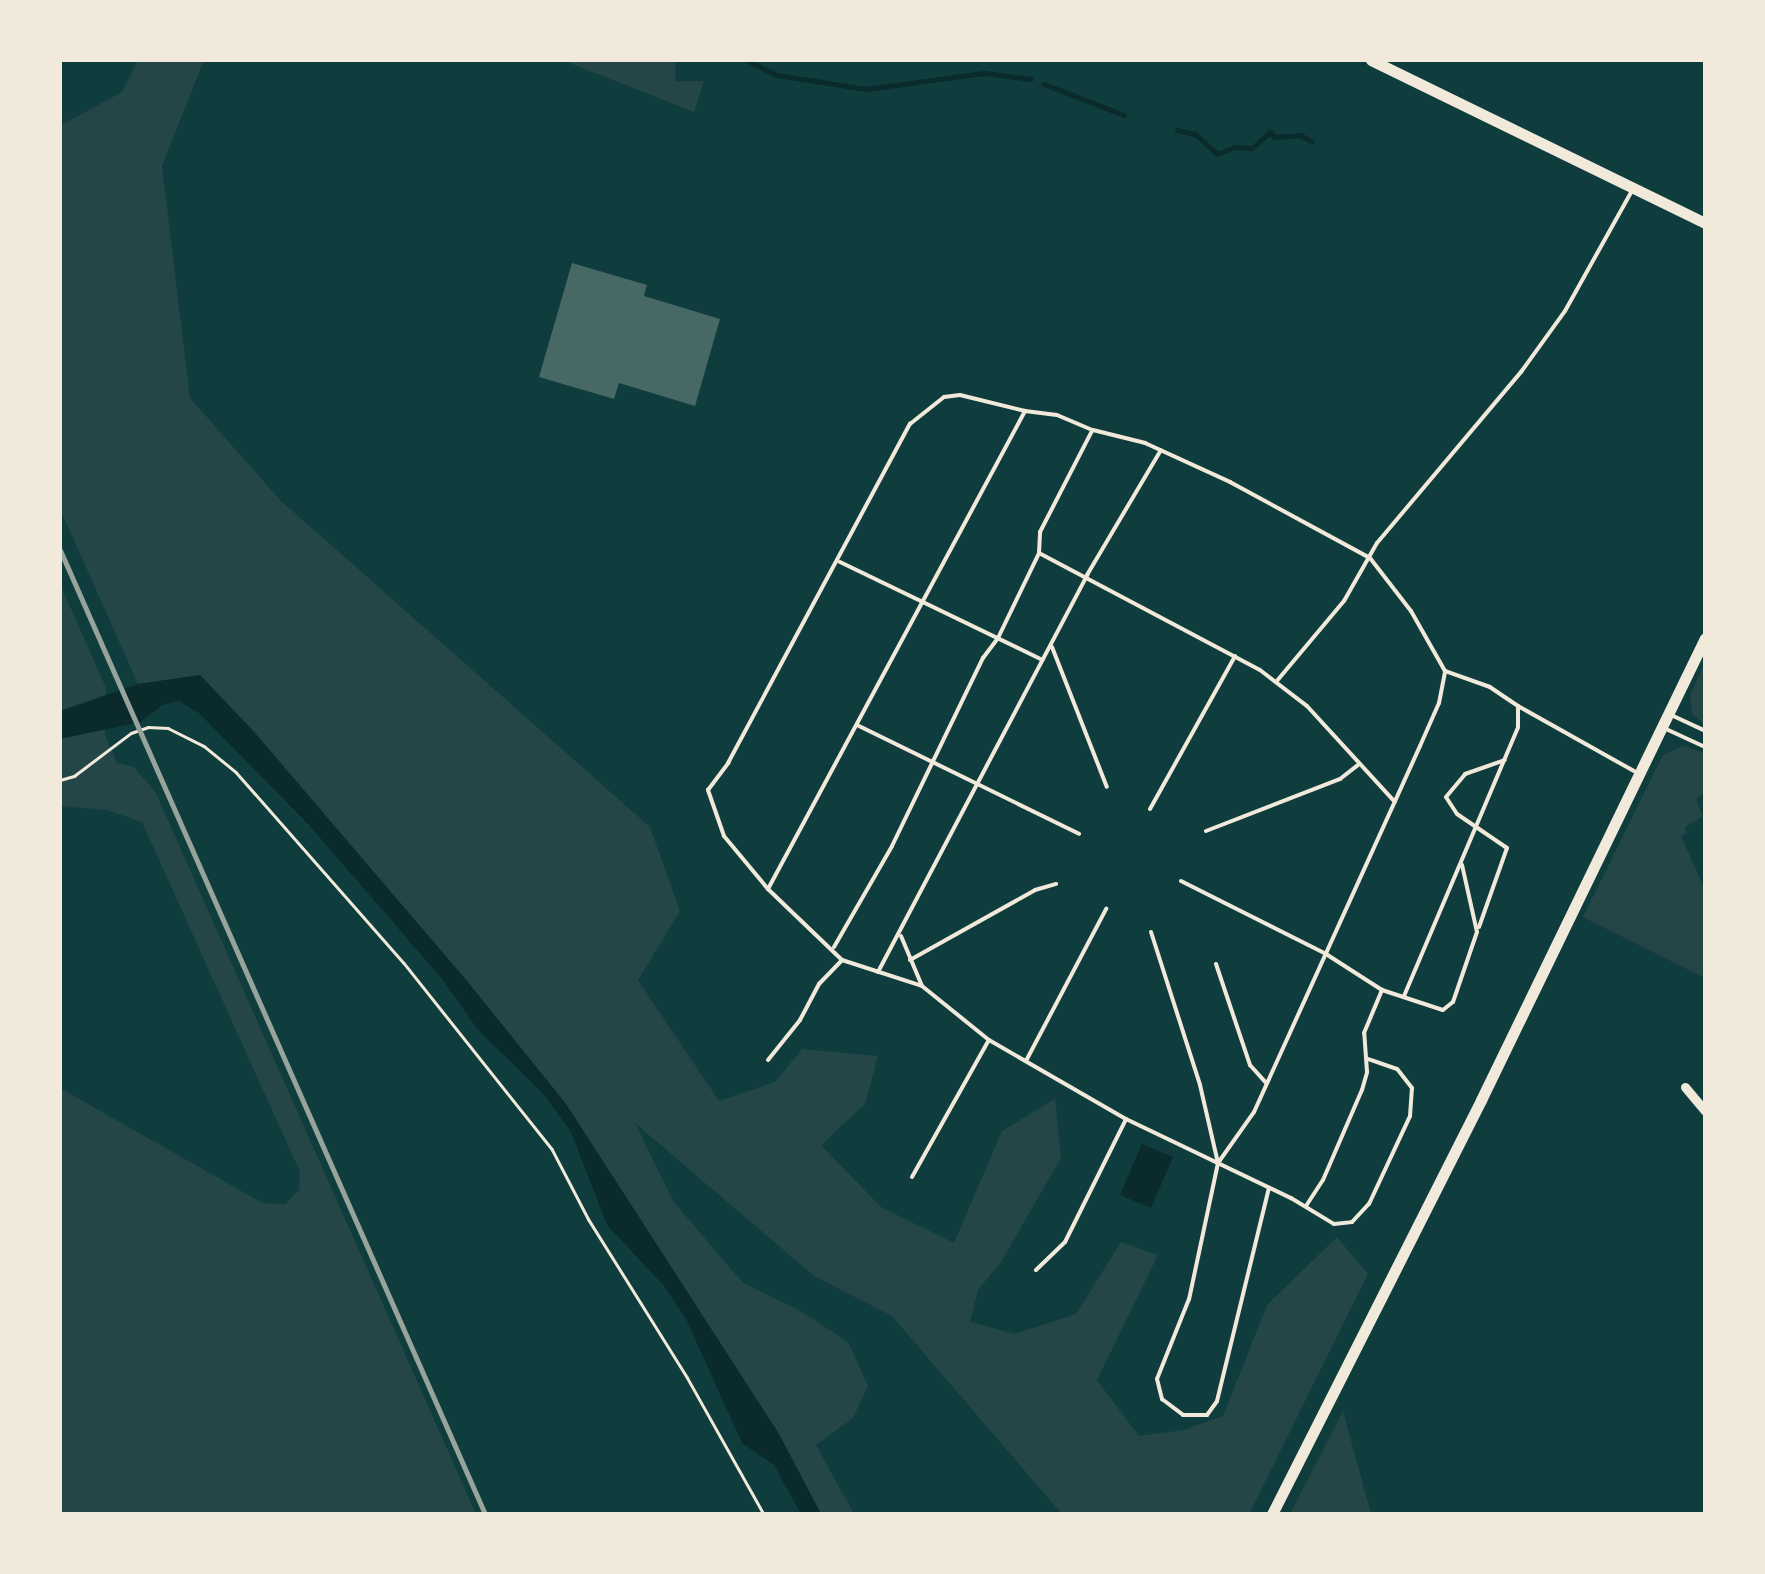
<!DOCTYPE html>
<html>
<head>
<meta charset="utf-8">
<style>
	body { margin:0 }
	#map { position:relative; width:1765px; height:1574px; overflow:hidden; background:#0f3d3e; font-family:"Roboto Serif",serif }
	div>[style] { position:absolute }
	.green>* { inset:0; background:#244646 }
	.water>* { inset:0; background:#0a2a2b }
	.stream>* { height:5px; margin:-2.5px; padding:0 2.5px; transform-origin:2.5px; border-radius:2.5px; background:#0a2a2b }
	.building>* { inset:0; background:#486865 }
	.path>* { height:2.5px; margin:-1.25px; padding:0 1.25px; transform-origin:1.25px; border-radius:1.25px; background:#f1e9da }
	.service>* { height:4px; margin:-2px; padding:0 2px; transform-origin:2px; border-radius:2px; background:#f1e9da }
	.minor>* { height:9px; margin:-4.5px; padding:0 4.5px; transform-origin:4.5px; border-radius:4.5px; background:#f1e9da }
	.tertiary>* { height:11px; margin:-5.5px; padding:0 5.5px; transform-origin:5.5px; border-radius:5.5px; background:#f1e9da }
	.rail>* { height:5px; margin:-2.5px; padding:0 2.5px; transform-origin:2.5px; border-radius:2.5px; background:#97a49c }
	span { translate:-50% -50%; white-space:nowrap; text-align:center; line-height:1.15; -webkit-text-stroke:8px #f1e9da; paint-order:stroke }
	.frame { position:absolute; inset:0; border:62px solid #f1e9da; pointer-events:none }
</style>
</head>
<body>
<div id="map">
	<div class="green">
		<i style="clip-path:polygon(138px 60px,204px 60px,162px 166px,190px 398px,280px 500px,650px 827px,680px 911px,638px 980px,719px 1101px,775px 1082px,802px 1049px,878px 1056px,865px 1104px,821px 1145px,881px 1207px,954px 1243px,1002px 1131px,1055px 1099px,1061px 1158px,1001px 1262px,978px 1290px,970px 1322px,1015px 1334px,1076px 1314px,1121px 1242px,1158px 1255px,1097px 1380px,1139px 1436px,1184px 1430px,1223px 1416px,1267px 1305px,1337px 1237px,1368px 1274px,1249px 1514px,1062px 1514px,892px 1316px,814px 1276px,635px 1123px,673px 1201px,743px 1283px,797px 1309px,848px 1342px,868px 1386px,853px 1418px,816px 1445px,854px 1514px,821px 1514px,779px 1434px,566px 1104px,467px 981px,255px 733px,200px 675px,138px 684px,60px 509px,60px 126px,122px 92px)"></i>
		<i style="clip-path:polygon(562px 60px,676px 60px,675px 81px,704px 81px,694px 112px)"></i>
		<i style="clip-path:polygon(60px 584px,106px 688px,105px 735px,117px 763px,134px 767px,156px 793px,476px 1514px,60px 1514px,60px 1088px,262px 1203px,285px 1204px,299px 1190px,300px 1172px,142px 822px,107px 810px,60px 806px)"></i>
		<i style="clip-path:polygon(1705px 663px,1705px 725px,1692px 714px,1690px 695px)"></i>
		<i style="clip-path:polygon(1683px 746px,1705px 753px,1705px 793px,1696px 799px,1703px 816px,1685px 827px,1687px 833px,1681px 836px,1705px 890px,1705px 978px,1583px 917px,1663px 755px)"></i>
		<i style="clip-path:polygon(1343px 1411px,1371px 1514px,1290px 1514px)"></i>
	</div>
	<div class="water">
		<i style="clip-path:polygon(200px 675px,255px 733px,467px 981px,566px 1104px,779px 1434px,821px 1514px,801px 1514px,774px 1465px,742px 1443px,687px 1321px,665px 1287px,607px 1225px,571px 1132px,542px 1092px,478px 1030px,442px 979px,309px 825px,199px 713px,179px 701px,162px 705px,141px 722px,60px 739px,60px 711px,138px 684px)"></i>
		<i style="clip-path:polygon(1142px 1144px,1173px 1157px,1151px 1208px,1120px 1195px)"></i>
	</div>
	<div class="stream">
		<i style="left:747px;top:60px;width:34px;rotate:27deg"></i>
		<i style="left:777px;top:75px;width:90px;rotate:8.9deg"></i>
		<i style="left:866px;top:89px;width:119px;rotate:-7.7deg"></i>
		<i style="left:984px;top:73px;width:47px;rotate:7.3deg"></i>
		<i style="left:1044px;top:84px;width:86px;rotate:21.2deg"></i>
		<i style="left:1177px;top:130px;width:18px;rotate:13deg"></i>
		<i style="left:1195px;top:134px;width:30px;rotate:42deg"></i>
		<i style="left:1217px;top:154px;width:18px;rotate:-22deg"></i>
		<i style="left:1234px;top:147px;width:18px;rotate:3deg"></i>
		<i style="left:1252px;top:148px;width:24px;rotate:-42deg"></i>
		<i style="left:1270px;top:132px;width:6px;rotate:51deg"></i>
		<i style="left:1274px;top:137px;width:26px;rotate:-4deg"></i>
		<i style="left:1300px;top:135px;width:13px;rotate:29deg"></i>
	</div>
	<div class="building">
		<i style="clip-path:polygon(572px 263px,647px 285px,644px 296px,720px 319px,695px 406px,619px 383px,614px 399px,539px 377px)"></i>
	</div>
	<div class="path">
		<i style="left:60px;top:780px;width:15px;rotate:-16deg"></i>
		<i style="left:74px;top:776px;width:71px;rotate:-37deg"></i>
		<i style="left:131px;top:733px;width:18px;rotate:-19deg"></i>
		<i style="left:148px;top:727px;width:20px;rotate:3deg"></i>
		<i style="left:168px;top:728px;width:40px;rotate:26.6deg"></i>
		<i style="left:204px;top:746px;width:41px;rotate:39.1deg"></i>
		<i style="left:236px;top:772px;width:254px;rotate:48.7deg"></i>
		<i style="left:404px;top:963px;width:238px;rotate:51.5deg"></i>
		<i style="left:552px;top:1149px;width:80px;rotate:62.5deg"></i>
		<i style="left:589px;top:1220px;width:185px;rotate:58deg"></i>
		<i style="left:687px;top:1377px;width:157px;rotate:60.7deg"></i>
	</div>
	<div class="service">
		<i style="left:1039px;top:553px;width:250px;rotate:27.9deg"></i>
		<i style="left:1260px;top:670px;width:59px;rotate:37.5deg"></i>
		<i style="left:1307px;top:706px;width:130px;rotate:47.5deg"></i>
		<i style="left:840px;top:562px;width:225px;rotate:25.8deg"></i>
		<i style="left:1052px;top:647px;width:150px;rotate:68.6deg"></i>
		<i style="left:1276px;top:682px;width:106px;rotate:-50deg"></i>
		<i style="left:1344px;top:601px;width:67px;rotate:-60.4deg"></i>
		<i style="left:1377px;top:543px;width:224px;rotate:-49.9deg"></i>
		<i style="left:1521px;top:372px;width:75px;rotate:-54.2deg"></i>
		<i style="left:1565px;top:311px;width:140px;rotate:-60.9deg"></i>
		<i style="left:1518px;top:706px;width:133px;rotate:29.3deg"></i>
		<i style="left:1669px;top:714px;width:40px;rotate:25deg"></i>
		<i style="left:859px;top:726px;width:245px;rotate:26.1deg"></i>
		<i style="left:1666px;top:729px;width:43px;rotate:24.8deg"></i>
		<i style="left:1150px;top:809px;width:175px;rotate:-60.9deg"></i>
		<i style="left:1206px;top:831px;width:144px;rotate:-21.2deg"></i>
		<i style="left:1340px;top:779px;width:23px;rotate:-38deg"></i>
		<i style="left:1181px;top:881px;width:162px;rotate:26.7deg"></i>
		<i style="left:1326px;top:954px;width:67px;rotate:32.7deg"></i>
		<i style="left:1382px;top:990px;width:64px;rotate:18.2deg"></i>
		<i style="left:1443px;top:1010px;width:13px;rotate:-39deg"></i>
		<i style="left:1453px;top:1002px;width:74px;rotate:-71.1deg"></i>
		<i style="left:1477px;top:932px;width:69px;rotate:-102.6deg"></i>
		<i style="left:768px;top:889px;width:69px;rotate:-129.7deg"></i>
		<i style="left:724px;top:836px;width:49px;rotate:-109.2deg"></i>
		<i style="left:708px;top:790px;width:34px;rotate:-53deg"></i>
		<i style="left:728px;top:763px;width:385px;rotate:-61.8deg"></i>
		<i style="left:910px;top:424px;width:43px;rotate:-38.5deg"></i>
		<i style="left:944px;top:397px;width:16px;rotate:-7deg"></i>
		<i style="left:960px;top:395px;width:67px;rotate:13.8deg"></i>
		<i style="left:1479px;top:927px;width:84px;rotate:-70.5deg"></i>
		<i style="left:1507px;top:848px;width:60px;rotate:-145.8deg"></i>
		<i style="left:1457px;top:814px;width:20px;rotate:-123deg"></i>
		<i style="left:1446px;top:797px;width:30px;rotate:-50deg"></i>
		<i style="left:1465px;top:774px;width:42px;rotate:-19.3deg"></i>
		<i style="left:1151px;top:932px;width:161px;rotate:72.2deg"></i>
		<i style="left:1200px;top:1085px;width:80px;rotate:77deg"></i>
		<i style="left:1218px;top:1163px;width:139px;rotate:102deg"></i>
		<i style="left:1189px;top:1299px;width:86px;rotate:111.8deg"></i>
		<i style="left:1157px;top:1379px;width:21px;rotate:76deg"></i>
		<i style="left:1162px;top:1399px;width:26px;rotate:37deg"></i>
		<i style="left:1183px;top:1415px;width:24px"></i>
		<i style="left:1207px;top:1415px;width:17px;rotate:-54deg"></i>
		<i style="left:1217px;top:1401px;width:219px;rotate:-76.3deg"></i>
		<i style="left:901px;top:936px;width:54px;rotate:67.2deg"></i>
		<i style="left:834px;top:947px;width:116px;rotate:-60.1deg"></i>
		<i style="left:892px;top:846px;width:209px;rotate:-64.2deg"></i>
		<i style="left:983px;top:658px;width:25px;rotate:-53deg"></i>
		<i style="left:998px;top:638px;width:94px;rotate:-64.2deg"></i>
		<i style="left:1039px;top:553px;width:21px;rotate:-87deg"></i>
		<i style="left:1040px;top:532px;width:114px;rotate:-62.8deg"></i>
		<i style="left:842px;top:960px;width:103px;rotate:-136.2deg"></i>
		<i style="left:768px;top:889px;width:543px;rotate:-61.73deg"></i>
		<i style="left:1025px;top:411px;width:32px;rotate:7deg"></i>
		<i style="left:1057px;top:415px;width:39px;rotate:23deg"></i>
		<i style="left:1093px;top:430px;width:54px;rotate:14deg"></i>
		<i style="left:1145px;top:443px;width:94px;rotate:24.6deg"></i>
		<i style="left:1230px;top:482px;width:159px;rotate:28.5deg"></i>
		<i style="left:1370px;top:558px;width:67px;rotate:52.3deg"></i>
		<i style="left:1411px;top:611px;width:69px;rotate:60.5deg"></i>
		<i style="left:842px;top:960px;width:84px;rotate:18deg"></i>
		<i style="left:922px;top:986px;width:86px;rotate:38.9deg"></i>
		<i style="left:989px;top:1040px;width:158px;rotate:30deg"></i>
		<i style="left:1126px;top:1119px;width:183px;rotate:25.6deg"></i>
		<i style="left:1291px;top:1198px;width:50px;rotate:31.2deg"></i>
		<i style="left:1334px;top:1224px;width:18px;rotate:-6deg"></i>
		<i style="left:1352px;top:1222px;width:25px;rotate:-47deg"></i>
		<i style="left:1369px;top:1204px;width:97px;rotate:-65deg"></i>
		<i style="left:1410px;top:1116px;width:28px;rotate:-86deg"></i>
		<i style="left:1412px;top:1088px;width:24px;rotate:-128deg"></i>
		<i style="left:1397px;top:1069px;width:31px;rotate:-161deg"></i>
		<i style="left:910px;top:960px;width:143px;rotate:-29.2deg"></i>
		<i style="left:1035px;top:890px;width:22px;rotate:-16deg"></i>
		<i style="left:1216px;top:964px;width:107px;rotate:71.4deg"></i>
		<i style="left:1250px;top:1065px;width:24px;rotate:48deg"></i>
		<i style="left:878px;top:972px;width:449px;rotate:-62.2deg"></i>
		<i style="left:1087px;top:575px;width:145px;rotate:-59.4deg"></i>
		<i style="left:1404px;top:996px;width:292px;rotate:-67deg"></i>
		<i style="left:1518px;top:727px;width:21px;rotate:-90deg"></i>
		<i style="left:1518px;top:706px;width:34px;rotate:-146deg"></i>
		<i style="left:1490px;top:687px;width:48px;rotate:-160.4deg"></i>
		<i style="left:1027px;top:1059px;width:170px;rotate:-62.2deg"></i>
		<i style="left:768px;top:1060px;width:51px;rotate:-51.3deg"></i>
		<i style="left:800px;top:1020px;width:41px;rotate:-62.2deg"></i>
		<i style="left:819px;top:984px;width:33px;rotate:-46deg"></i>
		<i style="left:1218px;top:1163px;width:62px;rotate:-54.8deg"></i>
		<i style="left:1254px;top:1112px;width:402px;rotate:-65.6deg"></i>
		<i style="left:1420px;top:746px;width:47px;rotate:-66.2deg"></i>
		<i style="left:1439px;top:703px;width:33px;rotate:-79deg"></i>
		<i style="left:912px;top:1177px;width:157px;rotate:-60.7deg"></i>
		<i style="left:1306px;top:1206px;width:31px;rotate:-57deg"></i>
		<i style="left:1323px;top:1180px;width:98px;rotate:-66.6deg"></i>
		<i style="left:1362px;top:1090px;width:19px;rotate:-74deg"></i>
		<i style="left:1367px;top:1072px;width:39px;rotate:-94deg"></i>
		<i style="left:1364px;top:1033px;width:47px;rotate:-67.3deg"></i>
		<i style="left:1036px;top:1270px;width:40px;rotate:-44deg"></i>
		<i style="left:1065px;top:1242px;width:137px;rotate:-63.6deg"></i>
	</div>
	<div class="minor">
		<i style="left:1685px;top:1087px;width:31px;rotate:50deg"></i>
	</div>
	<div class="tertiary">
		<i style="left:1371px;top:60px;width:372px;rotate:26deg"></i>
		<i style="left:1272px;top:1514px;width:464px;rotate:-63.2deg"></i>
		<i style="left:1481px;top:1100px;width:513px;rotate:-64.13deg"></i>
	</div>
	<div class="rail">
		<i style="left:60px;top:550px;width:1054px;rotate:66.21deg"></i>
	</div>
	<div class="frame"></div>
</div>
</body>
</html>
